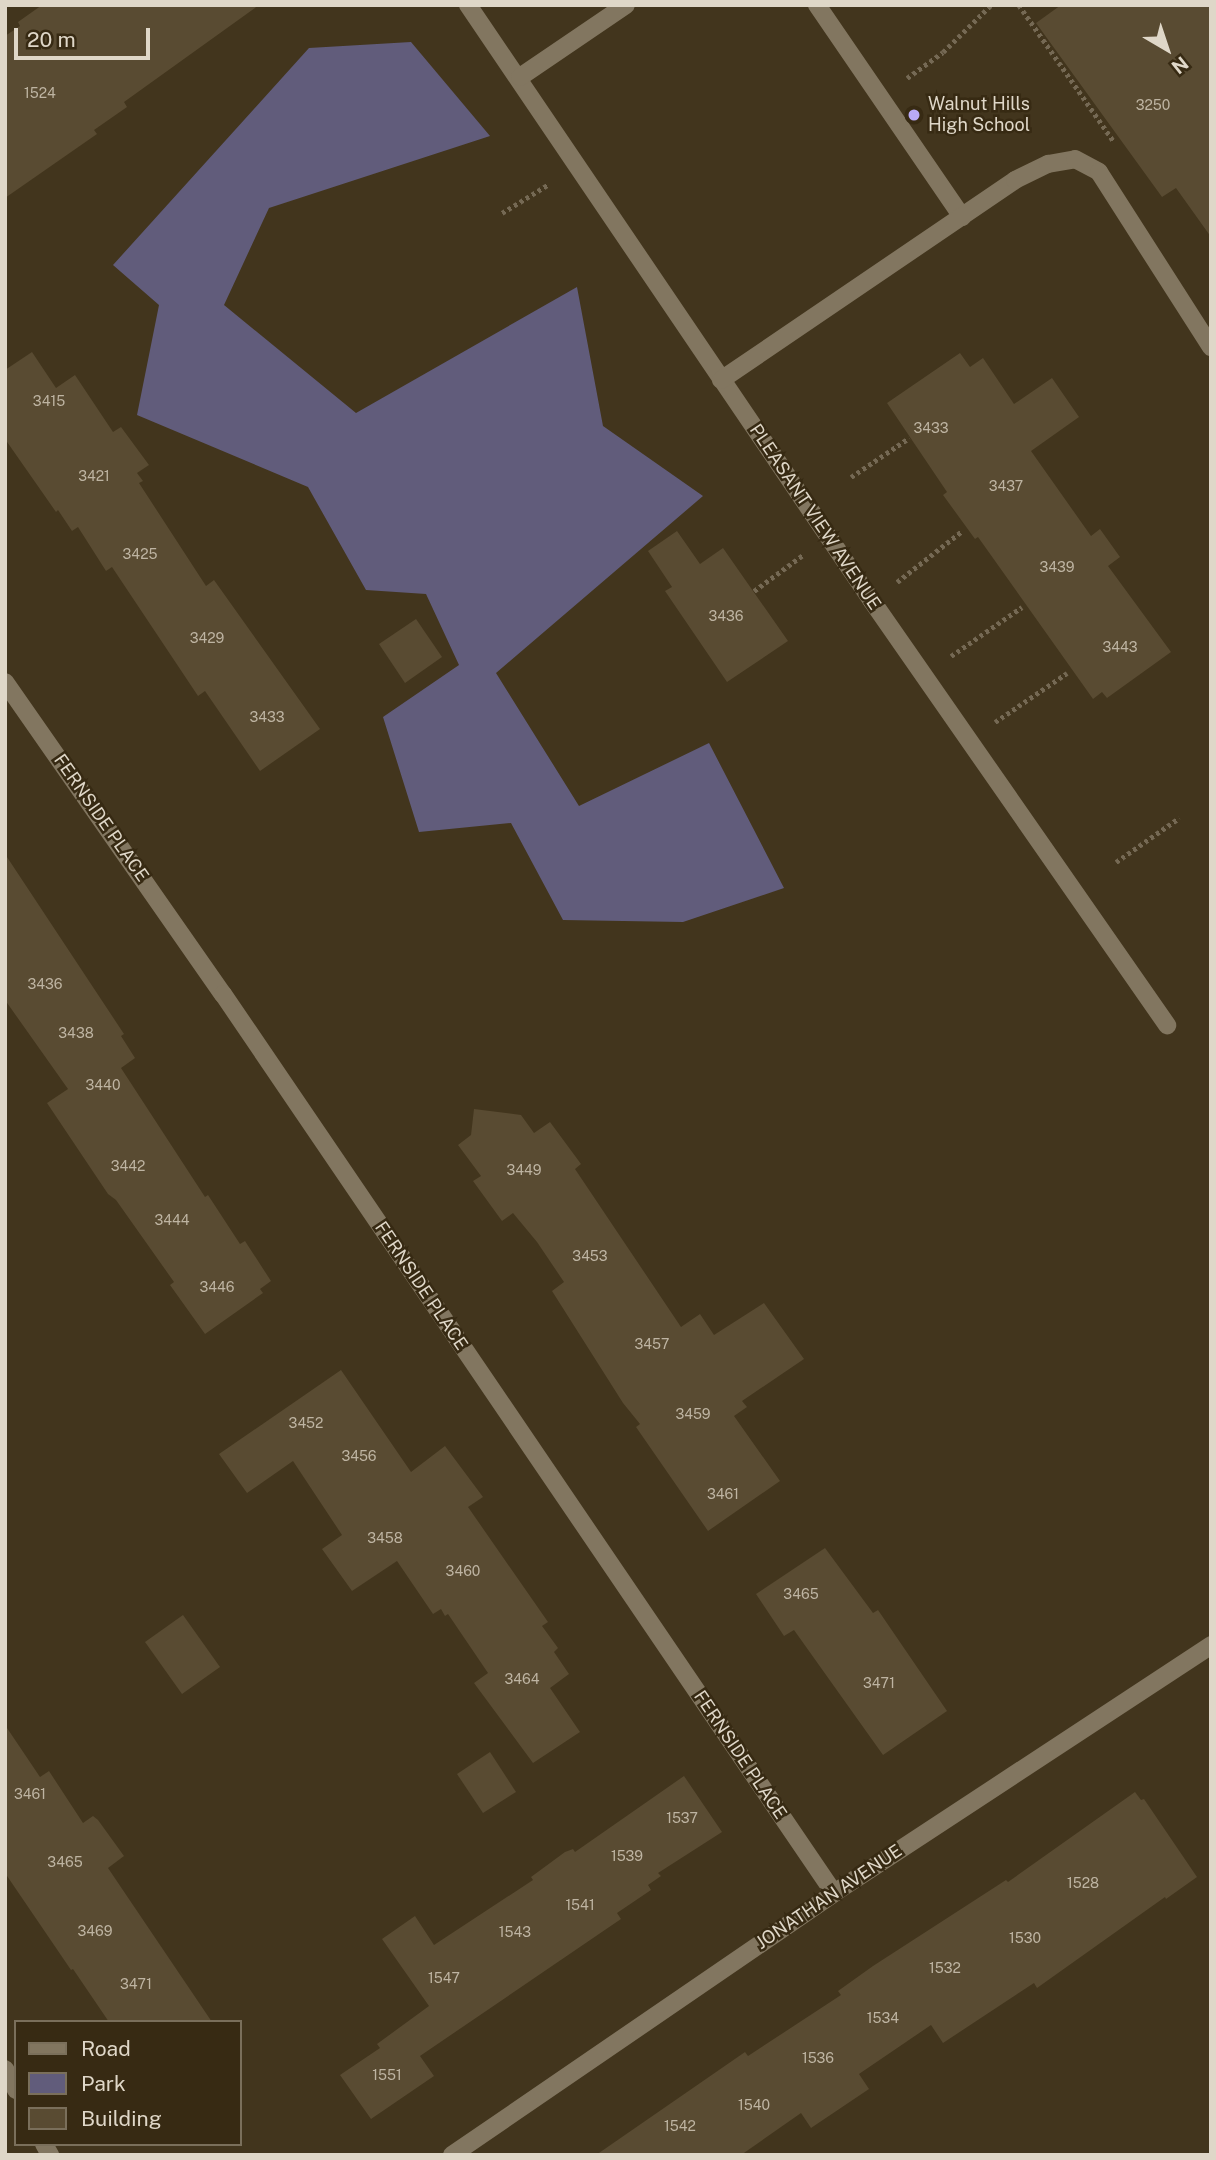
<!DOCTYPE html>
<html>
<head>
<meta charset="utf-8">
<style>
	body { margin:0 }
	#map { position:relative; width:1216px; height:2160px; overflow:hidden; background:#42351d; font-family:"Public Sans",sans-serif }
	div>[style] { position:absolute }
	.green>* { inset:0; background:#615c7b }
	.building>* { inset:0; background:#594b32 }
	.path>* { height:4.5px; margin-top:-2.25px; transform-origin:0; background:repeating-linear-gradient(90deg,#756954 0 3.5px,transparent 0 7px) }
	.minor>* { height:18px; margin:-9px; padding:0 9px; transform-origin:9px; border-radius:9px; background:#827660 }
	.dots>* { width:19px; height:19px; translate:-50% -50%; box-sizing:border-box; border:4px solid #372a13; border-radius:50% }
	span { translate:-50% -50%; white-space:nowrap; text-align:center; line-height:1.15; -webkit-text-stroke:5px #372a13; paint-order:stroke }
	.number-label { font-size:14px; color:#beb4a2 }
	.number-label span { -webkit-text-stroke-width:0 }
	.poi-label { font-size:18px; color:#dfd7c8 }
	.left { translate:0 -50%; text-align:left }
	.street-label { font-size:18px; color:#dfd7c8 }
	.frame { position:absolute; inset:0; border:7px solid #dfd7c8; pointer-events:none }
	.legend { position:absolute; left:14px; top:2020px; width:228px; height:126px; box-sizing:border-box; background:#372a13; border:2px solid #7a6f5b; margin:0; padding:9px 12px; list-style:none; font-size:21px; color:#dfd7c8 }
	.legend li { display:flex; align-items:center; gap:14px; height:35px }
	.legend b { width:35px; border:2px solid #7a6f5b }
	.north { position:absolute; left:1132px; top:14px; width:70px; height:70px; -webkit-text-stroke:5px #372a13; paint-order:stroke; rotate:141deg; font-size:19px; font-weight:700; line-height:28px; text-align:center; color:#dfd7c8 }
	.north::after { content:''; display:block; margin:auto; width:24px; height:32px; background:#dfd7c8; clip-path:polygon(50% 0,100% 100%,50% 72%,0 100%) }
	.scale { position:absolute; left:14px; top:28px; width:136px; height:32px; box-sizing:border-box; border:4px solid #dfd7c8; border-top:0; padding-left:9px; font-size:21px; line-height:24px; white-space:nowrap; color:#dfd7c8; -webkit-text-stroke:5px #372a13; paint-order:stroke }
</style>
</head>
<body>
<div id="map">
	<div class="green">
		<i style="clip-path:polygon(411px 42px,490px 136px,269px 208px,224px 305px,356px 413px,577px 287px,603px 426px,703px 496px,496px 673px,579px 806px,709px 743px,784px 888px,683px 922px,563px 920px,511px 823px,419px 832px,383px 717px,459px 665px,426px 594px,366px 590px,308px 487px,137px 415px,159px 305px,113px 265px,309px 48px)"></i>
	</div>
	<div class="building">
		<i style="clip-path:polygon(42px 5px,259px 5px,124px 102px,127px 107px,94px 130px,97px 134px,5px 198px,5px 36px,20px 26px,18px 22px)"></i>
		<i style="clip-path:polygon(1061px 5px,1211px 5px,1211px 237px,1176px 188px,1162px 197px,1036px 23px)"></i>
		<i style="clip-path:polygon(32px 352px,56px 388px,75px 375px,113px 432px,121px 427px,149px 465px,137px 473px,143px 481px,139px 483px,206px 586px,214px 580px,320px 729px,260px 771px,205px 691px,198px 696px,112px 567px,106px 571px,78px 527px,72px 531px,58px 510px,56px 512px,5px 439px,5px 370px)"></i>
		<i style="clip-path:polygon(960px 353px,970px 367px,983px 358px,1014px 404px,1052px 378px,1079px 417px,1031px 451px,1091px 536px,1100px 529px,1120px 557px,1108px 566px,1171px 652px,1107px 698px,1102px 692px,1093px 699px,978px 537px,975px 539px,943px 495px,947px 492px,887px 403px)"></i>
		<i style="clip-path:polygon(677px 531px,700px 564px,723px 548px,788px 641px,727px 682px,665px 591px,672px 587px,648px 551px)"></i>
		<i style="clip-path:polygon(416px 619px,442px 657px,405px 683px,379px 644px)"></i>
		<i style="clip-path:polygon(5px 854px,124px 1034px,121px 1036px,135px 1058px,121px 1068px,205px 1197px,208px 1195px,240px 1244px,245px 1241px,271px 1281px,260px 1289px,263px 1293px,205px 1334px,170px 1285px,174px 1282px,116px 1200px,108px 1194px,47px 1103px,68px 1089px,5px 1000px)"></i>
		<i style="clip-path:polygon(474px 1109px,521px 1115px,534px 1133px,550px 1122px,581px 1164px,575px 1169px,681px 1327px,700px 1314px,714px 1335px,764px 1303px,804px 1359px,742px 1401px,747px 1407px,734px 1416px,780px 1481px,708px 1531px,636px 1427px,640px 1424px,623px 1403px,552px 1291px,564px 1282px,537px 1242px,513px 1213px,502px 1221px,473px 1181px,481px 1176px,458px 1145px,471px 1135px)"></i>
		<i style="clip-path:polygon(341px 1370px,411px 1472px,445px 1446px,483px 1497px,468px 1507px,548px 1622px,542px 1626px,558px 1648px,554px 1652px,569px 1674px,550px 1688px,580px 1732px,533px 1763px,474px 1683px,488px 1673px,448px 1614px,445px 1616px,441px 1609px,433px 1614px,397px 1561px,352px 1591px,322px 1549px,342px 1535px,293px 1461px,247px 1493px,219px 1454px)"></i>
		<i style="clip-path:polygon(825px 1548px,873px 1613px,878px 1610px,947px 1711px,883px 1755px,794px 1630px,784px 1636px,756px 1594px)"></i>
		<i style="clip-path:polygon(183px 1615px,220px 1667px,182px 1694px,145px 1642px)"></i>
		<i style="clip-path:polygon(5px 1725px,40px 1777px,49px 1771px,83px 1823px,93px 1816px,98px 1820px,124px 1856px,108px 1868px,212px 2022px,109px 2022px,73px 1969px,71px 1970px,5px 1873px)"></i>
		<i style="clip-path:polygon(490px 1752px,516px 1792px,483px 1813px,457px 1774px)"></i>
		<i style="clip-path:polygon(684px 1776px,722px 1832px,658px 1873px,661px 1876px,648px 1885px,651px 1890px,617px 1913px,621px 1919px,420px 2056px,434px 2076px,371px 2119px,340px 2075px,380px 2048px,377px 2044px,429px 2006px,382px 1939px,415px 1916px,434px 1945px,533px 1880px,531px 1877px,565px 1852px,573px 1849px,575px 1852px)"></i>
		<i style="clip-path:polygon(1135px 1792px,1141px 1800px,1144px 1799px,1197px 1877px,1166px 1899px,1165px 1897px,1037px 1988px,1034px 1983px,943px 2043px,931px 2025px,859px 2074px,869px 2089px,811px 2128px,801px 2113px,741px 2155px,596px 2155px,745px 2052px,748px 2056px,841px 1995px,838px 1991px,873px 1966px,1006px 1880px,1008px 1882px)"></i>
	</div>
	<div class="path">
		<i style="left:1019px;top:5px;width:165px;rotate:55.2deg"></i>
		<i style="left:907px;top:78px;width:44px;rotate:-35.8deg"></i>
		<i style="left:943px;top:52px;width:67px;rotate:-44.4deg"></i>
		<i style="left:502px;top:213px;width:55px;rotate:-31.7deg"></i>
		<i style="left:851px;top:477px;width:70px;rotate:-33.9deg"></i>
		<i style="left:897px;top:582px;width:83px;rotate:-38.1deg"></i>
		<i style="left:754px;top:591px;width:61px;rotate:-36.3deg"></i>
		<i style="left:951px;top:656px;width:86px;rotate:-34.6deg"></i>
		<i style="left:995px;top:722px;width:87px;rotate:-34.2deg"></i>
		<i style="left:1116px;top:862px;width:77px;rotate:-34.9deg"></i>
	</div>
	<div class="minor">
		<i style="left:468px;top:5px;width:720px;rotate:55.87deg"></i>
		<i style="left:872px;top:601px;width:517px;rotate:55.17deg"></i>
		<i style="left:817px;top:5px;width:257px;rotate:55.6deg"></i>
		<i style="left:520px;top:77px;width:128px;rotate:-34.2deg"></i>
		<i style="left:721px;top:380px;width:356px;rotate:-34.2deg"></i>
		<i style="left:1015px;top:180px;width:37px;rotate:-26deg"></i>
		<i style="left:1048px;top:164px;width:27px;rotate:-10deg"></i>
		<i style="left:1075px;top:159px;width:27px;rotate:28deg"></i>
		<i style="left:1099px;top:172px;width:208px;rotate:57.4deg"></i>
		<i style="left:5px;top:682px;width:381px;rotate:55.1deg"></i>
		<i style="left:223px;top:994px;width:1087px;rotate:55.8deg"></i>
		<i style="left:5px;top:2069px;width:24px;rotate:62deg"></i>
		<i style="left:44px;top:2144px;width:13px;rotate:61deg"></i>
		<i style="left:452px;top:2155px;width:463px;rotate:-34.4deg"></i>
		<i style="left:834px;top:1893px;width:451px;rotate:-33.3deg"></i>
	</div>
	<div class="dots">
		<i style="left:914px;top:115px;background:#b9aaf7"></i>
	</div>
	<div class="number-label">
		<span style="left:40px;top:93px">1524</span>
		<span style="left:1153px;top:105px">3250</span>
		<span style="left:49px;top:401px">3415</span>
		<span style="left:931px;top:428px">3433</span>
		<span style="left:94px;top:476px">3421</span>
		<span style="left:1006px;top:486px">3437</span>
		<span style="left:140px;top:554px">3425</span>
		<span style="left:1057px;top:567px">3439</span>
		<span style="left:726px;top:616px">3436</span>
		<span style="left:207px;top:638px">3429</span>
		<span style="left:1120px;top:647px">3443</span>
		<span style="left:267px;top:717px">3433</span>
		<span style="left:45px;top:984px">3436</span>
		<span style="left:76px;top:1033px">3438</span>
		<span style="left:103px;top:1085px">3440</span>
		<span style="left:128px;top:1166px">3442</span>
		<span style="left:524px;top:1170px">3449</span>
		<span style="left:172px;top:1220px">3444</span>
		<span style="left:590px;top:1256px">3453</span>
		<span style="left:217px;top:1287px">3446</span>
		<span style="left:652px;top:1344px">3457</span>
		<span style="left:693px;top:1414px">3459</span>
		<span style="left:306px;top:1423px">3452</span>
		<span style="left:359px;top:1456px">3456</span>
		<span style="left:723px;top:1494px">3461</span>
		<span style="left:385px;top:1538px">3458</span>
		<span style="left:463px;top:1571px">3460</span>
		<span style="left:801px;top:1594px">3465</span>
		<span style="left:522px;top:1679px">3464</span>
		<span style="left:879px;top:1683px">3471</span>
		<span style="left:30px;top:1794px">3461</span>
		<span style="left:682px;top:1818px">1537</span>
		<span style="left:627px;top:1856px">1539</span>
		<span style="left:65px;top:1862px">3465</span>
		<span style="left:1083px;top:1883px">1528</span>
		<span style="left:580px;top:1905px">1541</span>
		<span style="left:95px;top:1931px">3469</span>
		<span style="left:515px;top:1932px">1543</span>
		<span style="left:1025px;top:1938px">1530</span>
		<span style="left:945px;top:1968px">1532</span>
		<span style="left:444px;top:1978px">1547</span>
		<span style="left:136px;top:1984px">3471</span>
		<span style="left:883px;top:2018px">1534</span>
		<span style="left:818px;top:2058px">1536</span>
		<span style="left:387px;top:2075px">1551</span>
		<span style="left:754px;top:2105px">1540</span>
		<span style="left:680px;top:2126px">1542</span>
	</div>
	<div class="poi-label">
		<span class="left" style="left:928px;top:115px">Walnut Hills<br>High School</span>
	</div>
	<div class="street-label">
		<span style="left:815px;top:517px;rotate:56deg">PLEASANT VIEW AVENUE</span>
		<span style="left:101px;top:818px;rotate:55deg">FERNSIDE PLACE</span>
		<span style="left:421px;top:1286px;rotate:56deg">FERNSIDE PLACE</span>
		<span style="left:740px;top:1755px;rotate:56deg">FERNSIDE PLACE</span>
		<span style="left:829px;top:1897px;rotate:-34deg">JONATHAN AVENUE</span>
	</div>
	<div class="frame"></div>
	<ul class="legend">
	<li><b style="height:9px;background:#827660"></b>Road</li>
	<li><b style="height:19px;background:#615c7b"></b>Park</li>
	<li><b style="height:19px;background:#594b32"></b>Building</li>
	</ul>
	<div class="north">N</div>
	<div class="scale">20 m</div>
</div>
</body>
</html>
